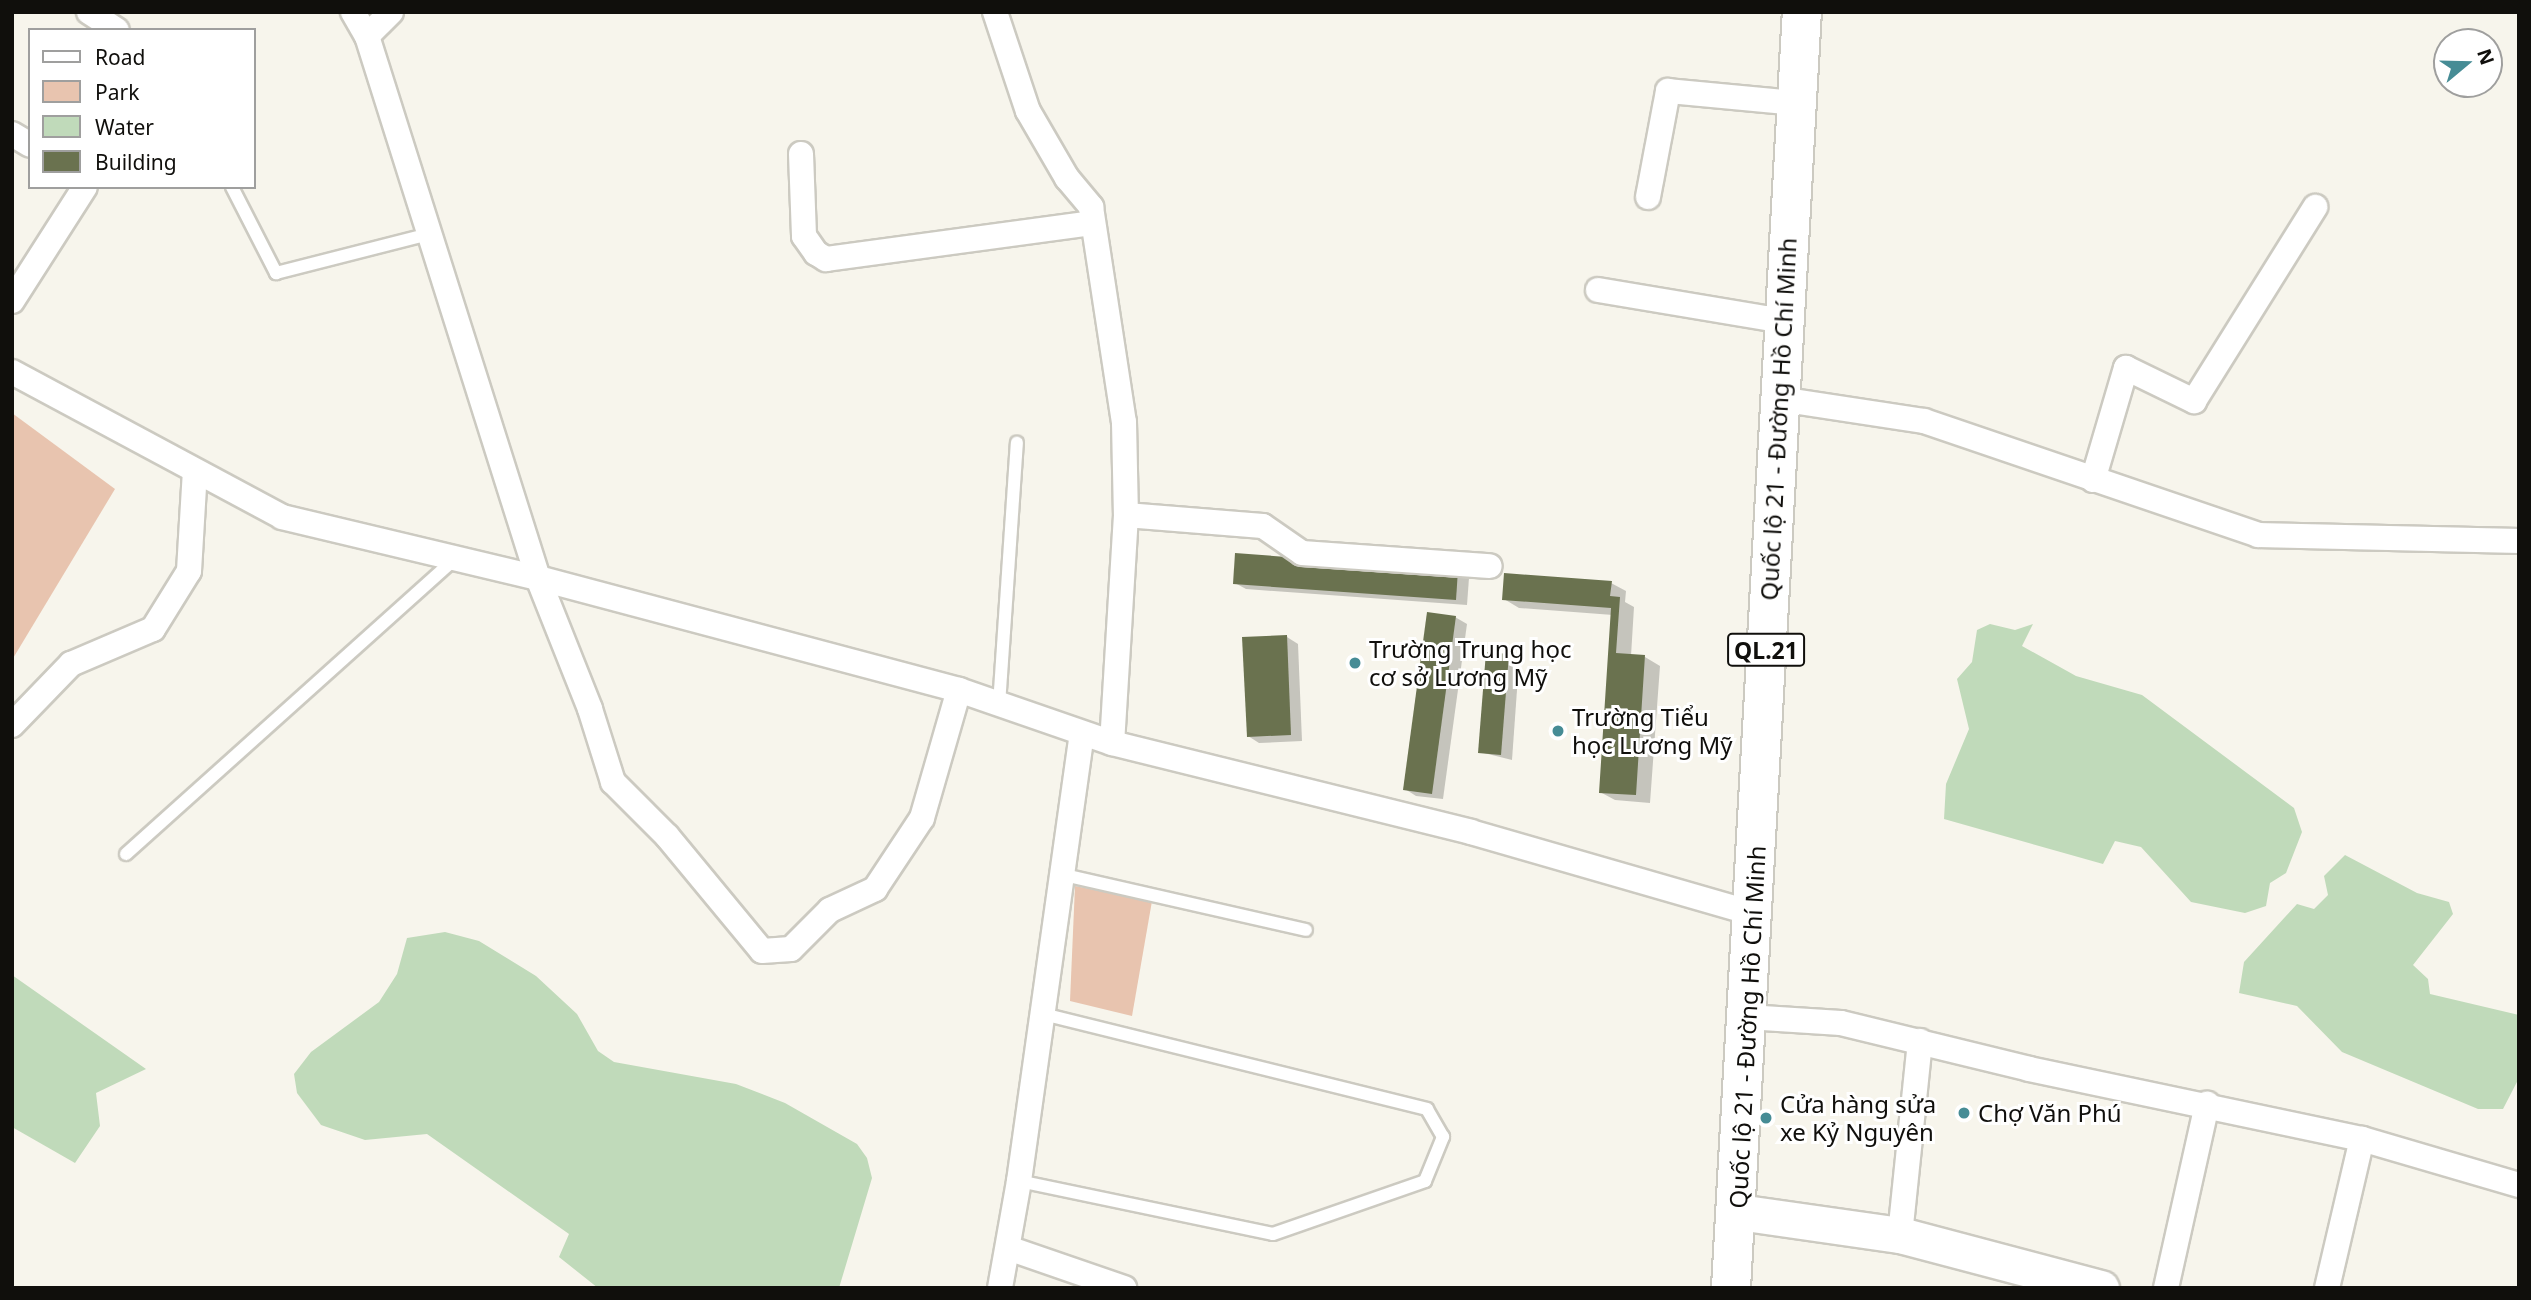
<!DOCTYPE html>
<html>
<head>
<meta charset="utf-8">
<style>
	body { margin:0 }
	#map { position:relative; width:2531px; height:1300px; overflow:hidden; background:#f7f5ec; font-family:"Noto Sans",sans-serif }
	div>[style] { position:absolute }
	.green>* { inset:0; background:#e8c4af }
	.water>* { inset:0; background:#c0daba }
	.shadow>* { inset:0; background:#0003 }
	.building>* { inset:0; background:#6a724f }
	.roads { filter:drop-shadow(2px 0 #cccac1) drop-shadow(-2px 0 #cccac1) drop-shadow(0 2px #cccac1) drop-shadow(0 -2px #cccac1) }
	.lane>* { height:12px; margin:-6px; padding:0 6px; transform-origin:6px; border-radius:6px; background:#fff }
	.street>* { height:24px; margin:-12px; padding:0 12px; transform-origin:12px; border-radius:12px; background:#fff }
	.secondary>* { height:35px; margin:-17.5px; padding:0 17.5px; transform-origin:17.5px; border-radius:17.5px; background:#fff }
	.highway>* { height:38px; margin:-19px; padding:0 19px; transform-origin:19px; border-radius:19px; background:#fff }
	.dots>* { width:19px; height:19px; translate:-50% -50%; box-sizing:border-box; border:4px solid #fff; border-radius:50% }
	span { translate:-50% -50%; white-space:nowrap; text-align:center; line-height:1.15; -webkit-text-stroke:6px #fff; paint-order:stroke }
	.shield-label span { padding:2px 5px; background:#fff; border:2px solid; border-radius:5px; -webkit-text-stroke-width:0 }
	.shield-label { font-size:23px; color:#100f0c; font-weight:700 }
	.street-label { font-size:24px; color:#100f0c }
	.poi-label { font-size:24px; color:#100f0c }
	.left { translate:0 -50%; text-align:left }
	.frame { position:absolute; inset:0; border:14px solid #100f0c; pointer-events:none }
	.legend { position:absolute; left:28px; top:28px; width:228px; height:161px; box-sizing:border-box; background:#fff; border:2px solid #9f9f9e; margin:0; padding:9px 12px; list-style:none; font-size:21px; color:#100f0c }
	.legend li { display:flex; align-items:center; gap:14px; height:35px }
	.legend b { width:35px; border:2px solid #9f9f9e }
	.north { position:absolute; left:2433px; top:28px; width:70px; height:70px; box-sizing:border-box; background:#fff; border:2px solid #9f9f9e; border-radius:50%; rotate:71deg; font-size:19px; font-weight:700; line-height:28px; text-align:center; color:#100f0c }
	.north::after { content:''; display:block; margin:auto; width:24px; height:32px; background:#468c95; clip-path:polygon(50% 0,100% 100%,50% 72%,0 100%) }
</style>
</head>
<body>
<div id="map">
	<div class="green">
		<i style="clip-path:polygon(12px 413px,115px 489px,12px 660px)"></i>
		<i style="clip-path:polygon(1075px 886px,1152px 901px,1132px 1016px,1070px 1001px)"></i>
	</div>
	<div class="water">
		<i style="clip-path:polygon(1990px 624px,2015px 630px,2033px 624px,2022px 646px,2076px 676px,2142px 695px,2294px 808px,2302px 832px,2286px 873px,2270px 883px,2266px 906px,2245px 913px,2191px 902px,2141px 847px,2115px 841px,2103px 864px,1944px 819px,1946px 784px,1969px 729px,1957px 679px,1972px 662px,1977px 630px)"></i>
		<i style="clip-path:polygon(2345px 855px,2417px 893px,2449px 902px,2453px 914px,2413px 965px,2428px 979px,2430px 994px,2519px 1015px,2519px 1078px,2503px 1109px,2478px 1109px,2342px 1052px,2297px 1006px,2239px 993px,2244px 962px,2297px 904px,2314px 909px,2328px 895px,2324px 876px)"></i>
		<i style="clip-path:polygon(445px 932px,479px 941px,536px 976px,577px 1014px,598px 1051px,614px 1062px,736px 1084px,785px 1103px,857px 1144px,867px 1158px,872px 1178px,839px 1288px,598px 1288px,559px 1257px,569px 1234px,427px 1134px,365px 1140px,321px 1125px,297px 1093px,294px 1074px,311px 1052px,379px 1002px,397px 974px,407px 938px)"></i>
		<i style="clip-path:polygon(12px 975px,146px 1069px,96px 1093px,100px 1126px,75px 1163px,12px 1127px)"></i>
	</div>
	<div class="shadow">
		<i style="clip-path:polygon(1458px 571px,1469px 578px,1467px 605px,1246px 589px,1235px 583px)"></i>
		<i style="clip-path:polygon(1611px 583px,1626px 591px,1625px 602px,1634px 607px,1631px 656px,1645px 657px,1660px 666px,1650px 803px,1615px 800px,1600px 792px,1613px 615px,1519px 608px,1504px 599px)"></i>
		<i style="clip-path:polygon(1455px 617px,1467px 624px,1443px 799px,1416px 796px,1405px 789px)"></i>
		<i style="clip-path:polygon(1287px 637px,1298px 644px,1302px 741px,1259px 743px,1248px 736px)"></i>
		<i style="clip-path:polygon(1508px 656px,1519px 662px,1512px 760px,1480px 752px)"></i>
	</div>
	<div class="building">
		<i style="clip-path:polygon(1235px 553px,1458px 570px,1456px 600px,1233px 584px)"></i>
		<i style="clip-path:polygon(1504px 573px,1612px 581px,1610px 596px,1620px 597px,1616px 653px,1645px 655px,1636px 795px,1599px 793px,1611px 608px,1502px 600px)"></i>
		<i style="clip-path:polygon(1427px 612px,1456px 616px,1432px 794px,1403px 790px)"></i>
		<i style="clip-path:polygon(1287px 635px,1291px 735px,1247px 737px,1242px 637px)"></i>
		<i style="clip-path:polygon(1486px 652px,1509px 654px,1501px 755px,1478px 753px)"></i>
	</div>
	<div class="roads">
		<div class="lane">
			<i style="left:232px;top:187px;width:97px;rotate:62.9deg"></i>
			<i style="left:276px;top:273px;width:158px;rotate:-14.3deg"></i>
			<i style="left:999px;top:705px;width:263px;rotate:-86.1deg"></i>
			<i style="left:126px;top:854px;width:442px;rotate:-41.9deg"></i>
			<i style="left:1064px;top:875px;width:248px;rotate:12.8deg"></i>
			<i style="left:1019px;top:1181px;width:259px;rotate:11.8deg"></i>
			<i style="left:1273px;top:1234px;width:161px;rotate:-19.2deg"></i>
			<i style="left:1425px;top:1181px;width:48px;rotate:-67.8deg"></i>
			<i style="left:1443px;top:1137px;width:32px;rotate:-120deg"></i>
			<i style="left:1427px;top:1109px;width:399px;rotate:-166.1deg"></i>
		</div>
		<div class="street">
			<i style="left:89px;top:12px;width:33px;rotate:33deg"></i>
			<i style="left:353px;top:12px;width:28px;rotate:60deg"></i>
			<i style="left:367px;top:36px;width:568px;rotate:72.49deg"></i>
			<i style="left:538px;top:578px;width:141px;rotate:68.3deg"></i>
			<i style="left:590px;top:709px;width:77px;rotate:72.5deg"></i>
			<i style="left:613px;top:782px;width:76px;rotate:45deg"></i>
			<i style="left:667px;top:836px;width:149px;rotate:50.4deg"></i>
			<i style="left:762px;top:951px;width:29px;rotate:-4deg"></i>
			<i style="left:791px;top:949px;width:55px;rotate:-45deg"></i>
			<i style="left:830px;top:910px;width:50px;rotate:-25deg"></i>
			<i style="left:875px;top:889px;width:85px;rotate:-56.5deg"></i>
			<i style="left:922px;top:818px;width:133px;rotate:-73.9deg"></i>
			<i style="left:995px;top:12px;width:104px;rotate:71.6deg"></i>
			<i style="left:1028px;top:111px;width:78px;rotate:59.8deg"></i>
			<i style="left:1067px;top:178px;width:38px;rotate:50deg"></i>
			<i style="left:1091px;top:207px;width:218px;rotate:81.3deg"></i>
			<i style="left:1124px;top:422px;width:93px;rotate:88.8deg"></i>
			<i style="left:1126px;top:515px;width:228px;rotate:93.5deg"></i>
			<i style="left:367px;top:36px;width:34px;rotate:-45deg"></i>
			<i style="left:12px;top:134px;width:21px;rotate:31deg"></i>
			<i style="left:801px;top:154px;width:82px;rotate:87.9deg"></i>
			<i style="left:804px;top:236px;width:21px;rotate:55deg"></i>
			<i style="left:816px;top:253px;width:12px;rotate:31deg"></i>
			<i style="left:826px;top:259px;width:267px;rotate:-7.7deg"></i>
			<i style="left:1648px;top:197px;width:108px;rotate:-79.3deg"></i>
			<i style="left:1668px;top:91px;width:128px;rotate:5.4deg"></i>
			<i style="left:1598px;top:290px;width:188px;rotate:9.5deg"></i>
			<i style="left:12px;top:301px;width:135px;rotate:-57.4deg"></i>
			<i style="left:12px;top:372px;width:306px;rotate:28.2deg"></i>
			<i style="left:282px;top:517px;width:263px;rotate:13.4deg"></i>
			<i style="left:538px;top:578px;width:436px;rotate:14.9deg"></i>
			<i style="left:959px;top:690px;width:162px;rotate:19.1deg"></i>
			<i style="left:1112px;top:743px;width:370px;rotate:13.9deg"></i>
			<i style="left:1471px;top:832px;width:292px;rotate:16.1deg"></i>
			<i style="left:1779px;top:399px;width:147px;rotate:8.6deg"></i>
			<i style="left:1924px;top:421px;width:353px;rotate:18.8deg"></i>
			<i style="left:2258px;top:535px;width:261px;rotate:1.3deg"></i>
			<i style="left:2093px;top:480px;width:117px;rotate:-73.6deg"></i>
			<i style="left:2126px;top:368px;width:76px;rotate:25.9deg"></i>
			<i style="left:2194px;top:401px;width:229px;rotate:-58deg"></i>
			<i style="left:1126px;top:515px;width:137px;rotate:4.6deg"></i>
			<i style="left:1263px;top:526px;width:47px;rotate:34.7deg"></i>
			<i style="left:1302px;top:553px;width:188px;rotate:4deg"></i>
			<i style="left:12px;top:725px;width:85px;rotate:-46deg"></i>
			<i style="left:71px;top:664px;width:89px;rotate:-23.1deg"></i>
			<i style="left:153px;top:629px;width:68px;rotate:-58.2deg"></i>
			<i style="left:189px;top:571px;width:100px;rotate:-86.6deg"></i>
			<i style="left:1747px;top:1017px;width:94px;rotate:3.7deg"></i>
			<i style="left:1841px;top:1023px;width:194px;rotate:13.7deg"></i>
			<i style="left:2029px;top:1069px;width:340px;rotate:11.9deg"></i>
			<i style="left:2362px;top:1139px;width:164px;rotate:16.3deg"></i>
			<i style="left:1900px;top:1235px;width:195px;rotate:-84.1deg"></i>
			<i style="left:1008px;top:1248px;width:123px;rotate:19deg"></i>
			<i style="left:1000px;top:1288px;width:109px;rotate:-79.9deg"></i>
			<i style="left:1019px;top:1181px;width:452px;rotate:-82deg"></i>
			<i style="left:2166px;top:1288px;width:189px;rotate:-77.4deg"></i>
			<i style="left:2327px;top:1288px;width:153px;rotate:-76.8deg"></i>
		</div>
		<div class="secondary">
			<i style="left:1738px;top:1212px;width:164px;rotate:8.1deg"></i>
			<i style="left:1900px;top:1235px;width:208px;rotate:14.8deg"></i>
		</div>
		<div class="highway">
			<i style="left:1731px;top:1288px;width:1278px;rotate:-86.82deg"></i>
		</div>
	</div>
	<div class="dots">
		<i style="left:1355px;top:663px;background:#468c95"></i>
		<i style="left:1558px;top:731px;background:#468c95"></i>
		<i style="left:1964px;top:1113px;background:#468c95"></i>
		<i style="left:1766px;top:1118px;background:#468c95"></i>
	</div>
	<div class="shield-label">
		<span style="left:1766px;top:650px">QL.21</span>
	</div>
	<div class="street-label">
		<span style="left:1778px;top:419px;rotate:-87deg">Quốc lộ 21 - Đường Hồ Chí Minh</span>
		<span style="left:1747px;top:1027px;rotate:-87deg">Quốc lộ 21 - Đường Hồ Chí Minh</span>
	</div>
	<div class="poi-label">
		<span class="left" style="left:1369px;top:663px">Trường Trung học<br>cơ sở Lương Mỹ</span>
		<span class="left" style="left:1572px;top:731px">Trường Tiểu<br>học Lương Mỹ</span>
		<span class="left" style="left:1780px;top:1118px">Cửa hàng sửa<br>xe Kỷ Nguyên</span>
		<span class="left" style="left:1978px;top:1113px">Chợ Văn Phú</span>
	</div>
	<div class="frame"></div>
	<ul class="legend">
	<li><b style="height:9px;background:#fff"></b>Road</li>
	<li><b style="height:19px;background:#e8c4af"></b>Park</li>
	<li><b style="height:19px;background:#c0daba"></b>Water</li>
	<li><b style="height:19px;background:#6a724f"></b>Building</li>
	</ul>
	<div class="north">N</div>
</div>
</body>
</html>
